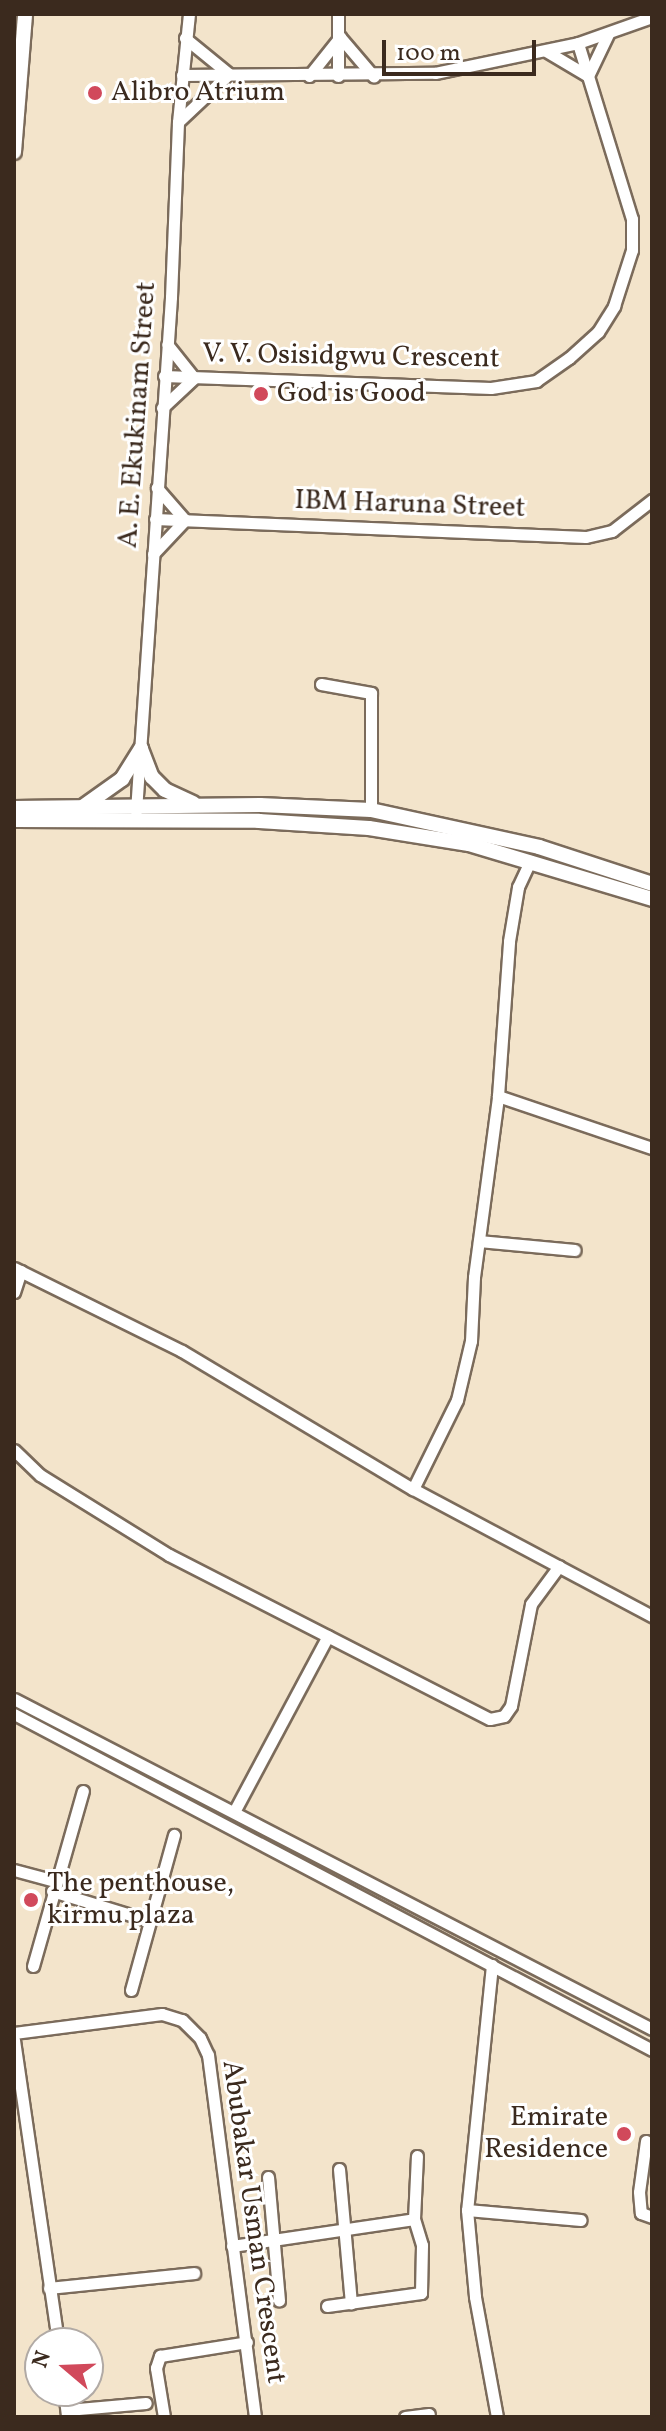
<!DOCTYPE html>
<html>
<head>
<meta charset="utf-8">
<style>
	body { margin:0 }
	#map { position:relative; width:666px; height:2431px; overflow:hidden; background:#f3e4cb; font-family:Vollkorn,serif }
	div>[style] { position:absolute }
	.roads { filter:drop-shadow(2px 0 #7b6b5b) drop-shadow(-2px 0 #7b6b5b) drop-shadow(0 2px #7b6b5b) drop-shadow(0 -2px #7b6b5b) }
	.minor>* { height:11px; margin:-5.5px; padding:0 5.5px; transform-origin:5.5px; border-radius:5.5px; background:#fff }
	.major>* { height:14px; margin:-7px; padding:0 7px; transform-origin:7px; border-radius:7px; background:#fff }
	.dots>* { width:22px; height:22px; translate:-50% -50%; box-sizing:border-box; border:4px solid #fff; border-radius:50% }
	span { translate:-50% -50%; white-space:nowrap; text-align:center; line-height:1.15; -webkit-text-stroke:6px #fff; paint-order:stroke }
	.poi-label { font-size:28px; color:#3b2a1e }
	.left { translate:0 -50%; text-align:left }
	.right { translate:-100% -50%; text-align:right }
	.street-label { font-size:28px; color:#3b2a1e }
	.frame { position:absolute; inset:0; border:16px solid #3b2a1e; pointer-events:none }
	.north { position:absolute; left:24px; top:2327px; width:80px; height:80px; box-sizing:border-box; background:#fff; border:2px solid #b1aaa5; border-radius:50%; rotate:289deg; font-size:22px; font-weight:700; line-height:32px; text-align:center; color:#3b2a1e }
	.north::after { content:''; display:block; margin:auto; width:28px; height:36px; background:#d1495b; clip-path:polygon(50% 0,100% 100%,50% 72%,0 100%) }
	.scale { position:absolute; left:382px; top:40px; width:154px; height:36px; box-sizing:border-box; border:4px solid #3b2a1e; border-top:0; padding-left:10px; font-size:24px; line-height:28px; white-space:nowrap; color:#3b2a1e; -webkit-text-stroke:6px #fff; paint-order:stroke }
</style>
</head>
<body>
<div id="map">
	<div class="roads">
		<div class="minor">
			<i style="left:338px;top:14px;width:62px;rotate:90deg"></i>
			<i style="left:546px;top:51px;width:49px;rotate:30.8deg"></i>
			<i style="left:588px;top:76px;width:47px;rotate:-64.5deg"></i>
			<i style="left:182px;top:75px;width:253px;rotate:-0.5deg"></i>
			<i style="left:435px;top:73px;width:146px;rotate:-11.8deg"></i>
			<i style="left:578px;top:43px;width:78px;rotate:-19.4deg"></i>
			<i style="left:309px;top:76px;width:50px;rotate:-51.5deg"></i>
			<i style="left:340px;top:37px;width:52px;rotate:49.6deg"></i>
			<i style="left:178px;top:122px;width:70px;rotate:-43.3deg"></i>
			<i style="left:229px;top:74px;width:57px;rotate:-140.7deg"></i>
			<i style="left:164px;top:376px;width:327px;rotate:2.1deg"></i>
			<i style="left:491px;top:388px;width:46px;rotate:-8.8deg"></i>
			<i style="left:536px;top:381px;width:40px;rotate:-34.9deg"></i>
			<i style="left:569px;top:358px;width:39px;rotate:-42deg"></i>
			<i style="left:598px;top:332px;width:31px;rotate:-58deg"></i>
			<i style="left:614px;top:306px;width:59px;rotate:-72.2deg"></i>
			<i style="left:632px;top:250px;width:31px;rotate:-90deg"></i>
			<i style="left:632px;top:219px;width:184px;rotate:-107.1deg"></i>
			<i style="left:162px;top:408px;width:44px;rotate:-43.2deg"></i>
			<i style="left:194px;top:378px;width:43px;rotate:-128.5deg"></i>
			<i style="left:155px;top:519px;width:431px;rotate:2.4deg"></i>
			<i style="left:586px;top:537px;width:27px;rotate:-13deg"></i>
			<i style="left:612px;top:531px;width:51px;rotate:-37.8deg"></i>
			<i style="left:153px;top:554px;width:47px;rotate:-46.7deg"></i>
			<i style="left:185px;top:520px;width:43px;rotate:-131.2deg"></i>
			<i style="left:321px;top:684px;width:51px;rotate:10.2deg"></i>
			<i style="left:371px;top:693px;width:117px;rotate:90deg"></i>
			<i style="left:136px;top:811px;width:515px;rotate:-86.1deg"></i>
			<i style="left:171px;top:297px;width:175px;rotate:-87.7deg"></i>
			<i style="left:178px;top:122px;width:109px;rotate:-84.2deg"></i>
			<i style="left:498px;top:1096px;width:163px;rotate:18.7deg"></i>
			<i style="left:479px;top:1241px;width:96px;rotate:5.4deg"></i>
			<i style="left:14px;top:1268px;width:187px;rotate:26.3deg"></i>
			<i style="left:182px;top:1351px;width:269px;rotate:30.9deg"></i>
			<i style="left:413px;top:1489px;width:271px;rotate:28deg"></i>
			<i style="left:14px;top:1292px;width:22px;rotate:-72deg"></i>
			<i style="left:14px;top:1450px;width:36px;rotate:44deg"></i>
			<i style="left:40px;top:1475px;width:152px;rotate:31.8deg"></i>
			<i style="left:169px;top:1555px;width:360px;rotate:27.1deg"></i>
			<i style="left:490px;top:1719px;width:14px;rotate:-12deg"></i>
			<i style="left:504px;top:1716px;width:12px;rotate:-55deg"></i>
			<i style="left:511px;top:1706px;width:104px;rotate:-78.9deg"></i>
			<i style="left:531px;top:1604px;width:47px;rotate:-53.6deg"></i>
			<i style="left:413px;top:1489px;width:99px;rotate:-63.7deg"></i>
			<i style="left:457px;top:1400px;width:61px;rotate:-76.7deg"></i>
			<i style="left:471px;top:1341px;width:64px;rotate:-87.3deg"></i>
			<i style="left:474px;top:1277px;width:183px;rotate:-82.4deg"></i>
			<i style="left:498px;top:1096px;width:155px;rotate:-85.9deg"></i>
			<i style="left:509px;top:941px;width:55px;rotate:-80.5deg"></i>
			<i style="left:518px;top:887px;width:29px;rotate:-65deg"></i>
			<i style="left:14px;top:1699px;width:718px;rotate:27.35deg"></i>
			<i style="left:14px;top:1714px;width:721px;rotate:27.77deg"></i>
			<i style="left:235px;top:1810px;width:197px;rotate:-61.9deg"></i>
			<i style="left:14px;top:1870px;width:42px;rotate:15deg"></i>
			<i style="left:52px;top:1891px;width:102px;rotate:17deg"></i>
			<i style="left:492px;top:1965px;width:246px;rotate:95.8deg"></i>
			<i style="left:467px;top:2210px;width:87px;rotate:84.7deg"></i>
			<i style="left:475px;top:2297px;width:122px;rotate:79.6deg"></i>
			<i style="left:33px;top:1966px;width:182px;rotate:-74.1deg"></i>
			<i style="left:131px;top:1990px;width:161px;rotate:-74.5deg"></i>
			<i style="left:14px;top:2033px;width:149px;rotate:-7.3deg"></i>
			<i style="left:162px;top:2014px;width:21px;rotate:17deg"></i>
			<i style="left:182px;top:2020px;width:25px;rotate:45deg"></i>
			<i style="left:200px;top:2038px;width:19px;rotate:65deg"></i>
			<i style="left:208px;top:2055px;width:365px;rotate:82.6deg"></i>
			<i style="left:14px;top:2040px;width:306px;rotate:81.7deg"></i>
			<i style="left:646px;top:2141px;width:51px;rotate:97.8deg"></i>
			<i style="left:639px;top:2192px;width:21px;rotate:85deg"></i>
			<i style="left:641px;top:2213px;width:12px;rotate:20deg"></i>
			<i style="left:339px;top:2169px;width:135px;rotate:84.9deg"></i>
			<i style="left:268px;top:2177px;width:124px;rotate:84.9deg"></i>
			<i style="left:467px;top:2210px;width:114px;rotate:5deg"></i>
			<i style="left:232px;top:2246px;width:184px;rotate:-8.4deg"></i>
			<i style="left:414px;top:2219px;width:63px;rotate:-87.3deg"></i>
			<i style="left:49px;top:2288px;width:146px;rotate:-5.9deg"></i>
			<i style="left:327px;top:2306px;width:95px;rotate:-7.9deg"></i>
			<i style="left:421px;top:2293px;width:48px;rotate:-88.8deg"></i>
			<i style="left:422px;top:2245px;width:27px;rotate:-107deg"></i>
			<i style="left:64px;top:2391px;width:23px;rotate:83deg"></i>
			<i style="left:67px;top:2410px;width:79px;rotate:-5.1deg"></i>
			<i style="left:164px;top:2417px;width:50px;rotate:-99.3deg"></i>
			<i style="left:156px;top:2368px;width:13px;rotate:-72deg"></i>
			<i style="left:160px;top:2356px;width:88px;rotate:-9.1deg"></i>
			<i style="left:405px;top:2417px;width:24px;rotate:-7deg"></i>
		</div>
		<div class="major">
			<i style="left:14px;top:152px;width:138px;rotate:-85.4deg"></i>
			<i style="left:141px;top:749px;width:30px;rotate:69deg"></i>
			<i style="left:152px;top:777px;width:18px;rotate:45deg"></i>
			<i style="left:165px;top:790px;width:31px;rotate:25deg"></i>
			<i style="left:84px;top:806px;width:47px;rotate:-35.4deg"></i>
			<i style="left:122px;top:779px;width:36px;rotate:-58deg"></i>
			<i style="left:14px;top:808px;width:246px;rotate:-0.7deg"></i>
			<i style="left:260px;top:805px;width:111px;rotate:2.6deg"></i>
			<i style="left:371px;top:810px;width:172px;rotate:12.4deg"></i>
			<i style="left:539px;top:847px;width:119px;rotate:18.1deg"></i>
			<i style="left:14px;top:820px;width:245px;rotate:0.2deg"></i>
			<i style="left:259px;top:821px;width:110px;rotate:3.6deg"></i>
			<i style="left:369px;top:828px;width:101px;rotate:9.1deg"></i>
			<i style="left:469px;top:844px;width:191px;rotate:16.7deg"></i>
		</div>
	</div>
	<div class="dots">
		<i style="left:95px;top:93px;background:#d1495b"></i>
		<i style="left:261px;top:394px;background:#d1495b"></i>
		<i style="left:31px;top:1900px;background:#d1495b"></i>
		<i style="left:624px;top:2134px;background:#d1495b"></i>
	</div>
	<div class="poi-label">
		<span class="left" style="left:111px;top:93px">Alibro Atrium</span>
		<span class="left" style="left:277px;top:394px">God is Good</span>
		<span class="left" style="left:47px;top:1900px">The penthouse,<br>kirmu plaza</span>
		<span class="right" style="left:608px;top:2134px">Emirate<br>Residence</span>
	</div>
	<div class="street-label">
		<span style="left:351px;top:357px;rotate:1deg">V. V. Osisidgwu Crescent</span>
		<span style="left:138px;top:415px;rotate:-86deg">A. E. Ekukinam Street</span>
		<span style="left:410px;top:505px;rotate:2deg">IBM Haruna Street</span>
		<span style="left:253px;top:2222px;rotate:82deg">Abubakar Usman Crescent</span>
	</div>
	<div class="frame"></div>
	<div class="north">N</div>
	<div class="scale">100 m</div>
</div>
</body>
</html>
